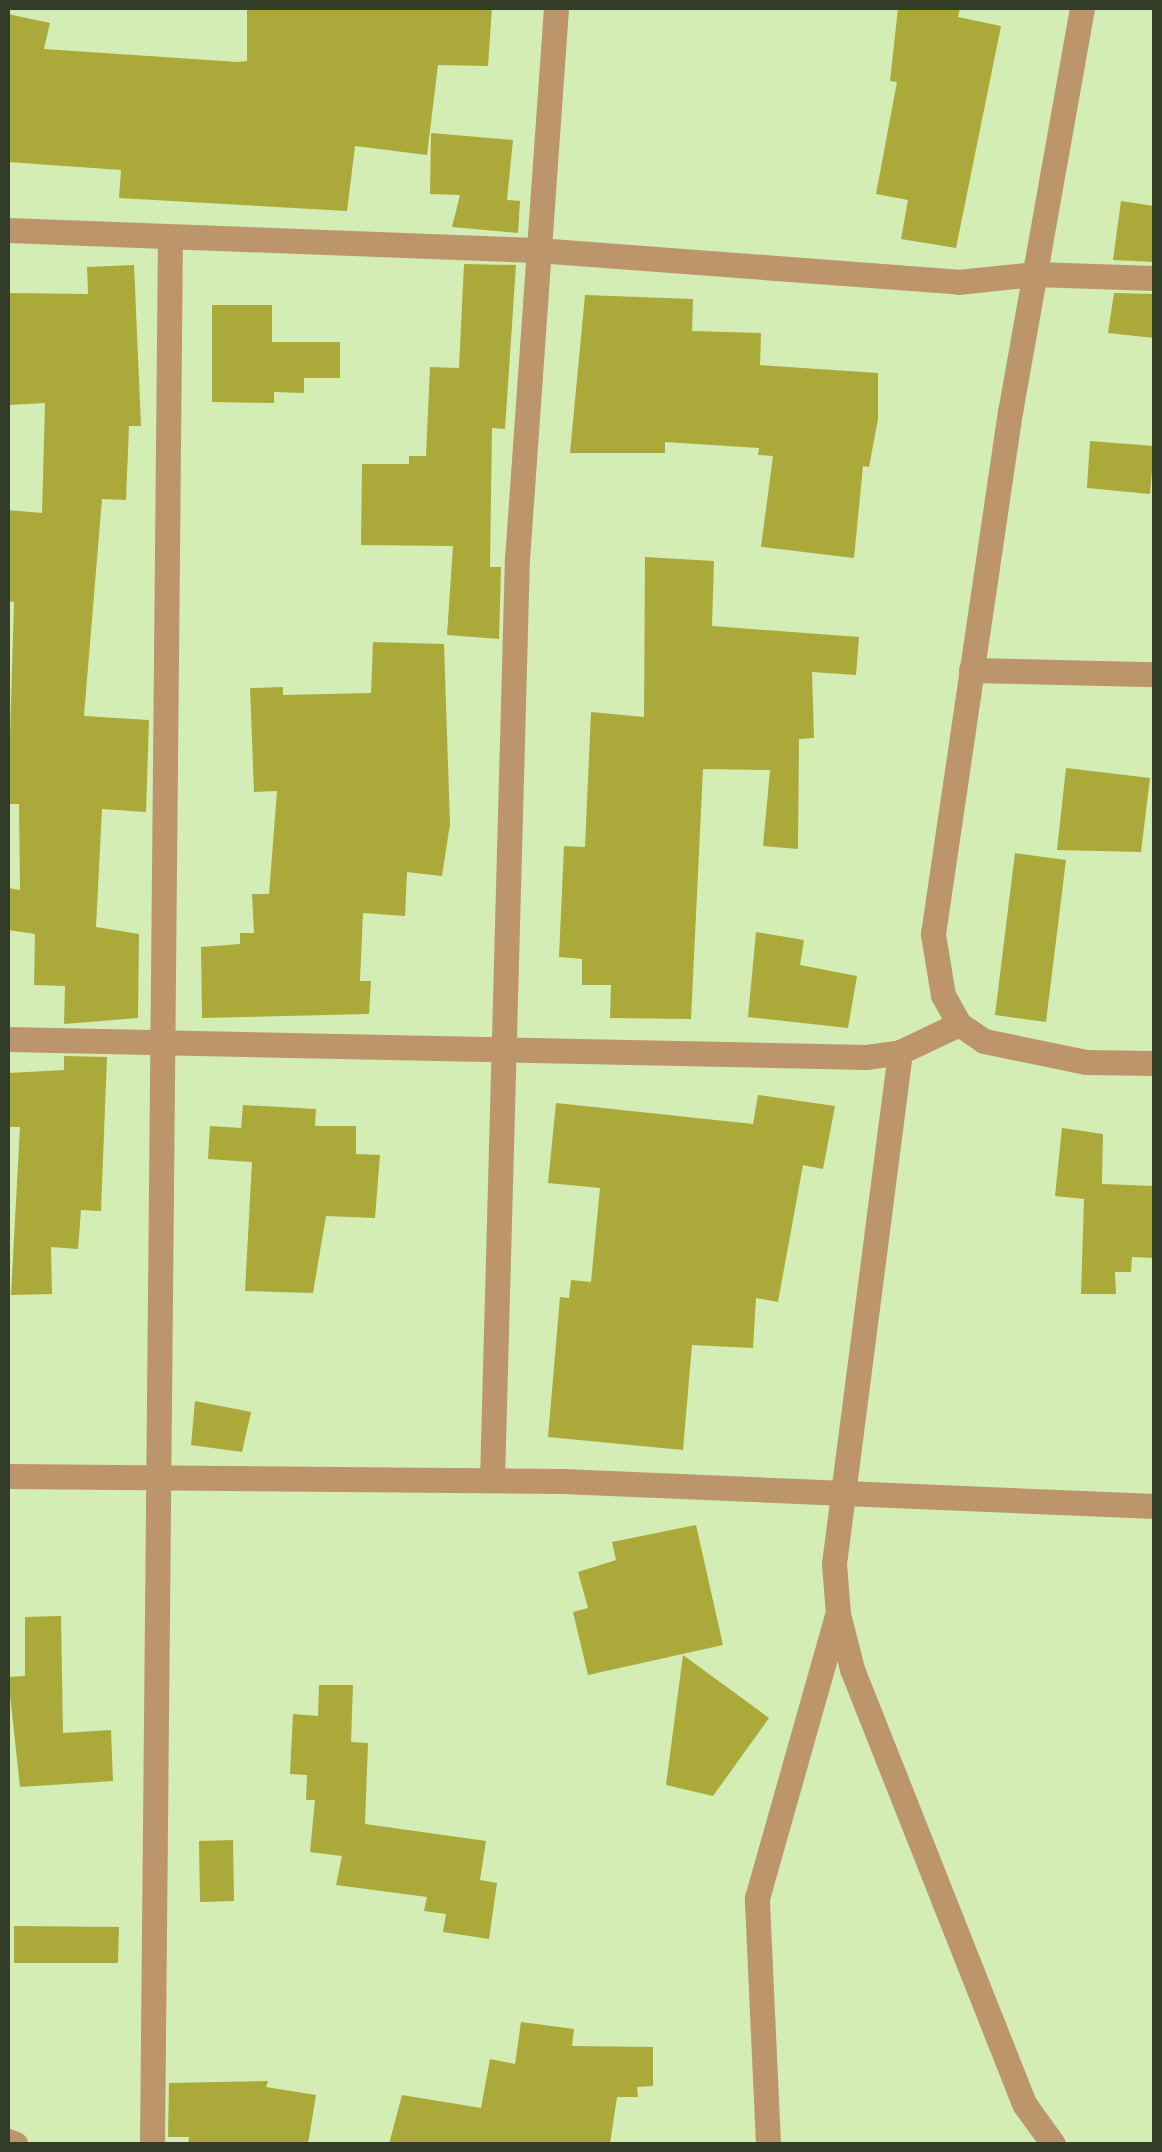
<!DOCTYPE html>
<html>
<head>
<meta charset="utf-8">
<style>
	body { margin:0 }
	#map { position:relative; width:1162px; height:2152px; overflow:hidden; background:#d4edb5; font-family:Bitter,serif }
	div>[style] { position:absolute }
	.building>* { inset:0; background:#aba939 }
	.minor>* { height:25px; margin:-12.5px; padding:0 12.5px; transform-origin:12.5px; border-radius:12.5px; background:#bc956b }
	span { translate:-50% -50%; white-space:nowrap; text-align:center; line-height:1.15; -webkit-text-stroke:8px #fff; paint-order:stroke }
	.frame { position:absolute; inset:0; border:10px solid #323c26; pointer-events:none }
</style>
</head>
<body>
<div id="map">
	<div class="building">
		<i style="clip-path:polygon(247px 8px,492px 8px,488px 66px,438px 65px,427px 155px,355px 146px,347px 211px,119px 198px,121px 170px,8px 162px,8px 14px,50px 23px,44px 49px,238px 62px,247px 61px)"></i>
		<i style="clip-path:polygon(898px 8px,960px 8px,958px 17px,1001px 26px,956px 248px,901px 239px,908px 200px,876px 194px,897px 82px,890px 81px)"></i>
		<i style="clip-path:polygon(431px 133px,513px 140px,507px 200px,520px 201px,518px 233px,452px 227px,460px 195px,430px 194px)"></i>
		<i style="clip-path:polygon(1121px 201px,1154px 206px,1154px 262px,1113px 260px)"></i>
		<i style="clip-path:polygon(464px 264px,516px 265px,505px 429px,492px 428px,490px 567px,501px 567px,499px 639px,447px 635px,453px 546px,361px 545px,362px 464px,409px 464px,409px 456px,426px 456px,430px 367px,459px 368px)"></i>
		<i style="clip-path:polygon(134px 265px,141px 426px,129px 426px,126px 500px,102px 499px,84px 716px,149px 720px,146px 812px,102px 809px,96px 927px,139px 934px,138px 1018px,64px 1024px,65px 986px,34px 985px,35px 934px,8px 930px,8px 888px,20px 890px,19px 804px,8px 804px,14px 602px,8px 601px,8px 510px,42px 513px,45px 403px,8px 405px,8px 293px,88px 294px,87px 267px)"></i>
		<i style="clip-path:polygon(1114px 293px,1154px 294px,1154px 338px,1108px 333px)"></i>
		<i style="clip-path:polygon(585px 295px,693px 299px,692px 331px,761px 333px,760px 365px,878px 373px,878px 419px,869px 467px,863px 466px,854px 558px,761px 547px,773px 456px,758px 455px,759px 448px,665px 442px,665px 453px,570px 453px)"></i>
		<i style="clip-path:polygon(212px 305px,272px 305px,272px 342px,340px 342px,340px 378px,304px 378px,304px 393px,274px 392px,274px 403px,212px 402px)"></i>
		<i style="clip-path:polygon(1090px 441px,1154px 446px,1150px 494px,1087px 488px)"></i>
		<i style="clip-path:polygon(645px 557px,714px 561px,712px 626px,859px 637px,856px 675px,812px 672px,814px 738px,799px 739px,798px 849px,763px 846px,770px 770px,703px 769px,691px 1019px,610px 1018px,611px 985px,582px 985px,582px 959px,559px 957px,564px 846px,585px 847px,591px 712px,644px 717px)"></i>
		<i style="clip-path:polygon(373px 642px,444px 644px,450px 824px,442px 876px,407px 872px,405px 916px,363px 913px,360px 981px,371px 981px,369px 1014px,202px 1018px,201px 947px,240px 944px,240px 933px,254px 933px,252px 894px,269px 894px,277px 791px,254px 792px,250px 688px,283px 687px,283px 695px,371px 693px)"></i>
		<i style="clip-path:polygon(1066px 768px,1150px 778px,1141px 852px,1057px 850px)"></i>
		<i style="clip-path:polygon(1015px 853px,1066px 860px,1046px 1022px,995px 1015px)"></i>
		<i style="clip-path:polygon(756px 932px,804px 940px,800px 965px,857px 976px,848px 1028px,748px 1017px)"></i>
		<i style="clip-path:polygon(64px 1056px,107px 1057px,101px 1211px,81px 1210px,78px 1249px,51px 1247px,52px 1294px,11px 1295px,20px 1127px,8px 1127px,8px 1073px,64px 1070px)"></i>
		<i style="clip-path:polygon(758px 1095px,835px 1106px,823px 1169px,803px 1165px,778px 1302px,756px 1298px,753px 1348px,692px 1345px,683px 1450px,548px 1437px,560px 1297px,569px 1298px,571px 1280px,591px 1282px,600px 1188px,548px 1183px,556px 1103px,753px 1124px)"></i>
		<i style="clip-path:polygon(243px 1105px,316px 1109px,315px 1126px,356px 1126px,356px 1154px,380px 1155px,375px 1218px,326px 1216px,313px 1293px,245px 1291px,252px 1162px,208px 1159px,210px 1126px,241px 1128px)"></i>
		<i style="clip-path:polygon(1062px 1128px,1103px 1134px,1102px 1184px,1154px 1186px,1154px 1258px,1132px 1257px,1131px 1272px,1115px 1272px,1116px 1294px,1081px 1294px,1084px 1199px,1055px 1196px)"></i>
		<i style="clip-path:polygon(195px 1401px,251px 1412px,242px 1452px,191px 1445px)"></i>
		<i style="clip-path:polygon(696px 1525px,723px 1645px,588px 1675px,573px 1612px,588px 1608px,578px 1572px,616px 1560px,612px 1542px)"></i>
		<i style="clip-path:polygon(61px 1616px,63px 1733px,111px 1730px,113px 1781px,20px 1787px,8px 1677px,25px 1676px,25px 1617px)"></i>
		<i style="clip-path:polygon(683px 1655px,769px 1718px,713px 1796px,666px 1785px)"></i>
		<i style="clip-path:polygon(319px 1685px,353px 1685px,351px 1742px,368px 1743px,365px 1824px,486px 1841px,480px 1880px,497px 1883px,489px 1939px,443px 1932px,446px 1914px,424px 1911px,427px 1897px,336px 1885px,342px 1856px,310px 1852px,315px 1800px,306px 1800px,307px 1775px,290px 1774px,293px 1714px,318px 1716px)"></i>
		<i style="clip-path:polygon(233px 1840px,234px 1901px,200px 1902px,199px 1841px)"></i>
		<i style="clip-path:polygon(14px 1926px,119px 1927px,118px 1963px,14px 1963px)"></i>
		<i style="clip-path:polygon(521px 2022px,574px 2029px,572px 2046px,653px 2047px,653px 2086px,637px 2087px,638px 2097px,617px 2097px,610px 2144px,389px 2144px,402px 2095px,481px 2108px,490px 2059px,515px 2064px)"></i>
		<i style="clip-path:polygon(268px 2081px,266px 2087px,316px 2095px,308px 2144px,188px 2144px,189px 2137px,168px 2137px,169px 2083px)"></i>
	</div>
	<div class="minor">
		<i style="left:1082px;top:8px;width:409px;rotate:100.1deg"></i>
		<i style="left:1010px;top:411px;width:529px;rotate:98.38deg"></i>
		<i style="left:933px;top:934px;width:62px;rotate:80.7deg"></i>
		<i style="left:943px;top:995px;width:33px;rotate:61deg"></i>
		<i style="left:959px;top:1024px;width:30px;rotate:34deg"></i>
		<i style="left:984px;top:1041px;width:104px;rotate:11.6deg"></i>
		<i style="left:1086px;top:1062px;width:68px;rotate:0.8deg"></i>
		<i style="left:8px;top:230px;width:529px;rotate:2.17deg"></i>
		<i style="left:537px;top:250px;width:422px;rotate:4.3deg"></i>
		<i style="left:958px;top:282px;width:76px;rotate:-6deg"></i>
		<i style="left:1034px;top:274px;width:120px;rotate:1.9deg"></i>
		<i style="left:971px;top:670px;width:183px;rotate:1.3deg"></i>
		<i style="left:8px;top:1039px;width:858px;rotate:1.2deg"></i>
		<i style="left:866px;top:1057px;width:34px;rotate:-8deg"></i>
		<i style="left:900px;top:1052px;width:65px;rotate:-25.4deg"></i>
		<i style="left:900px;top:1052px;width:516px;rotate:97.35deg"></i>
		<i style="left:834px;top:1564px;width:50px;rotate:85.4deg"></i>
		<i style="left:838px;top:1614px;width:57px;rotate:75.7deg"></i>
		<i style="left:852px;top:1669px;width:469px;rotate:68.4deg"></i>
		<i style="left:1025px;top:2105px;width:48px;rotate:54.3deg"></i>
		<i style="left:8px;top:1476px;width:554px;rotate:0.52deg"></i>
		<i style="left:562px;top:1481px;width:593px;rotate:2.42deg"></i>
		<i style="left:492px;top:1480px;width:921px;rotate:-88.45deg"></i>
		<i style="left:517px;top:559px;width:552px;rotate:-85.95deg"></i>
		<i style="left:8px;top:2141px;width:8px;rotate:23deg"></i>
		<i style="left:152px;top:2144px;width:1906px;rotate:-89.46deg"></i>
		<i style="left:768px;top:2144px;width:246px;rotate:-92.6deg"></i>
		<i style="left:757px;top:1898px;width:293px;rotate:-74.2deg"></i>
	</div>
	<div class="frame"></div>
</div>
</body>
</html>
